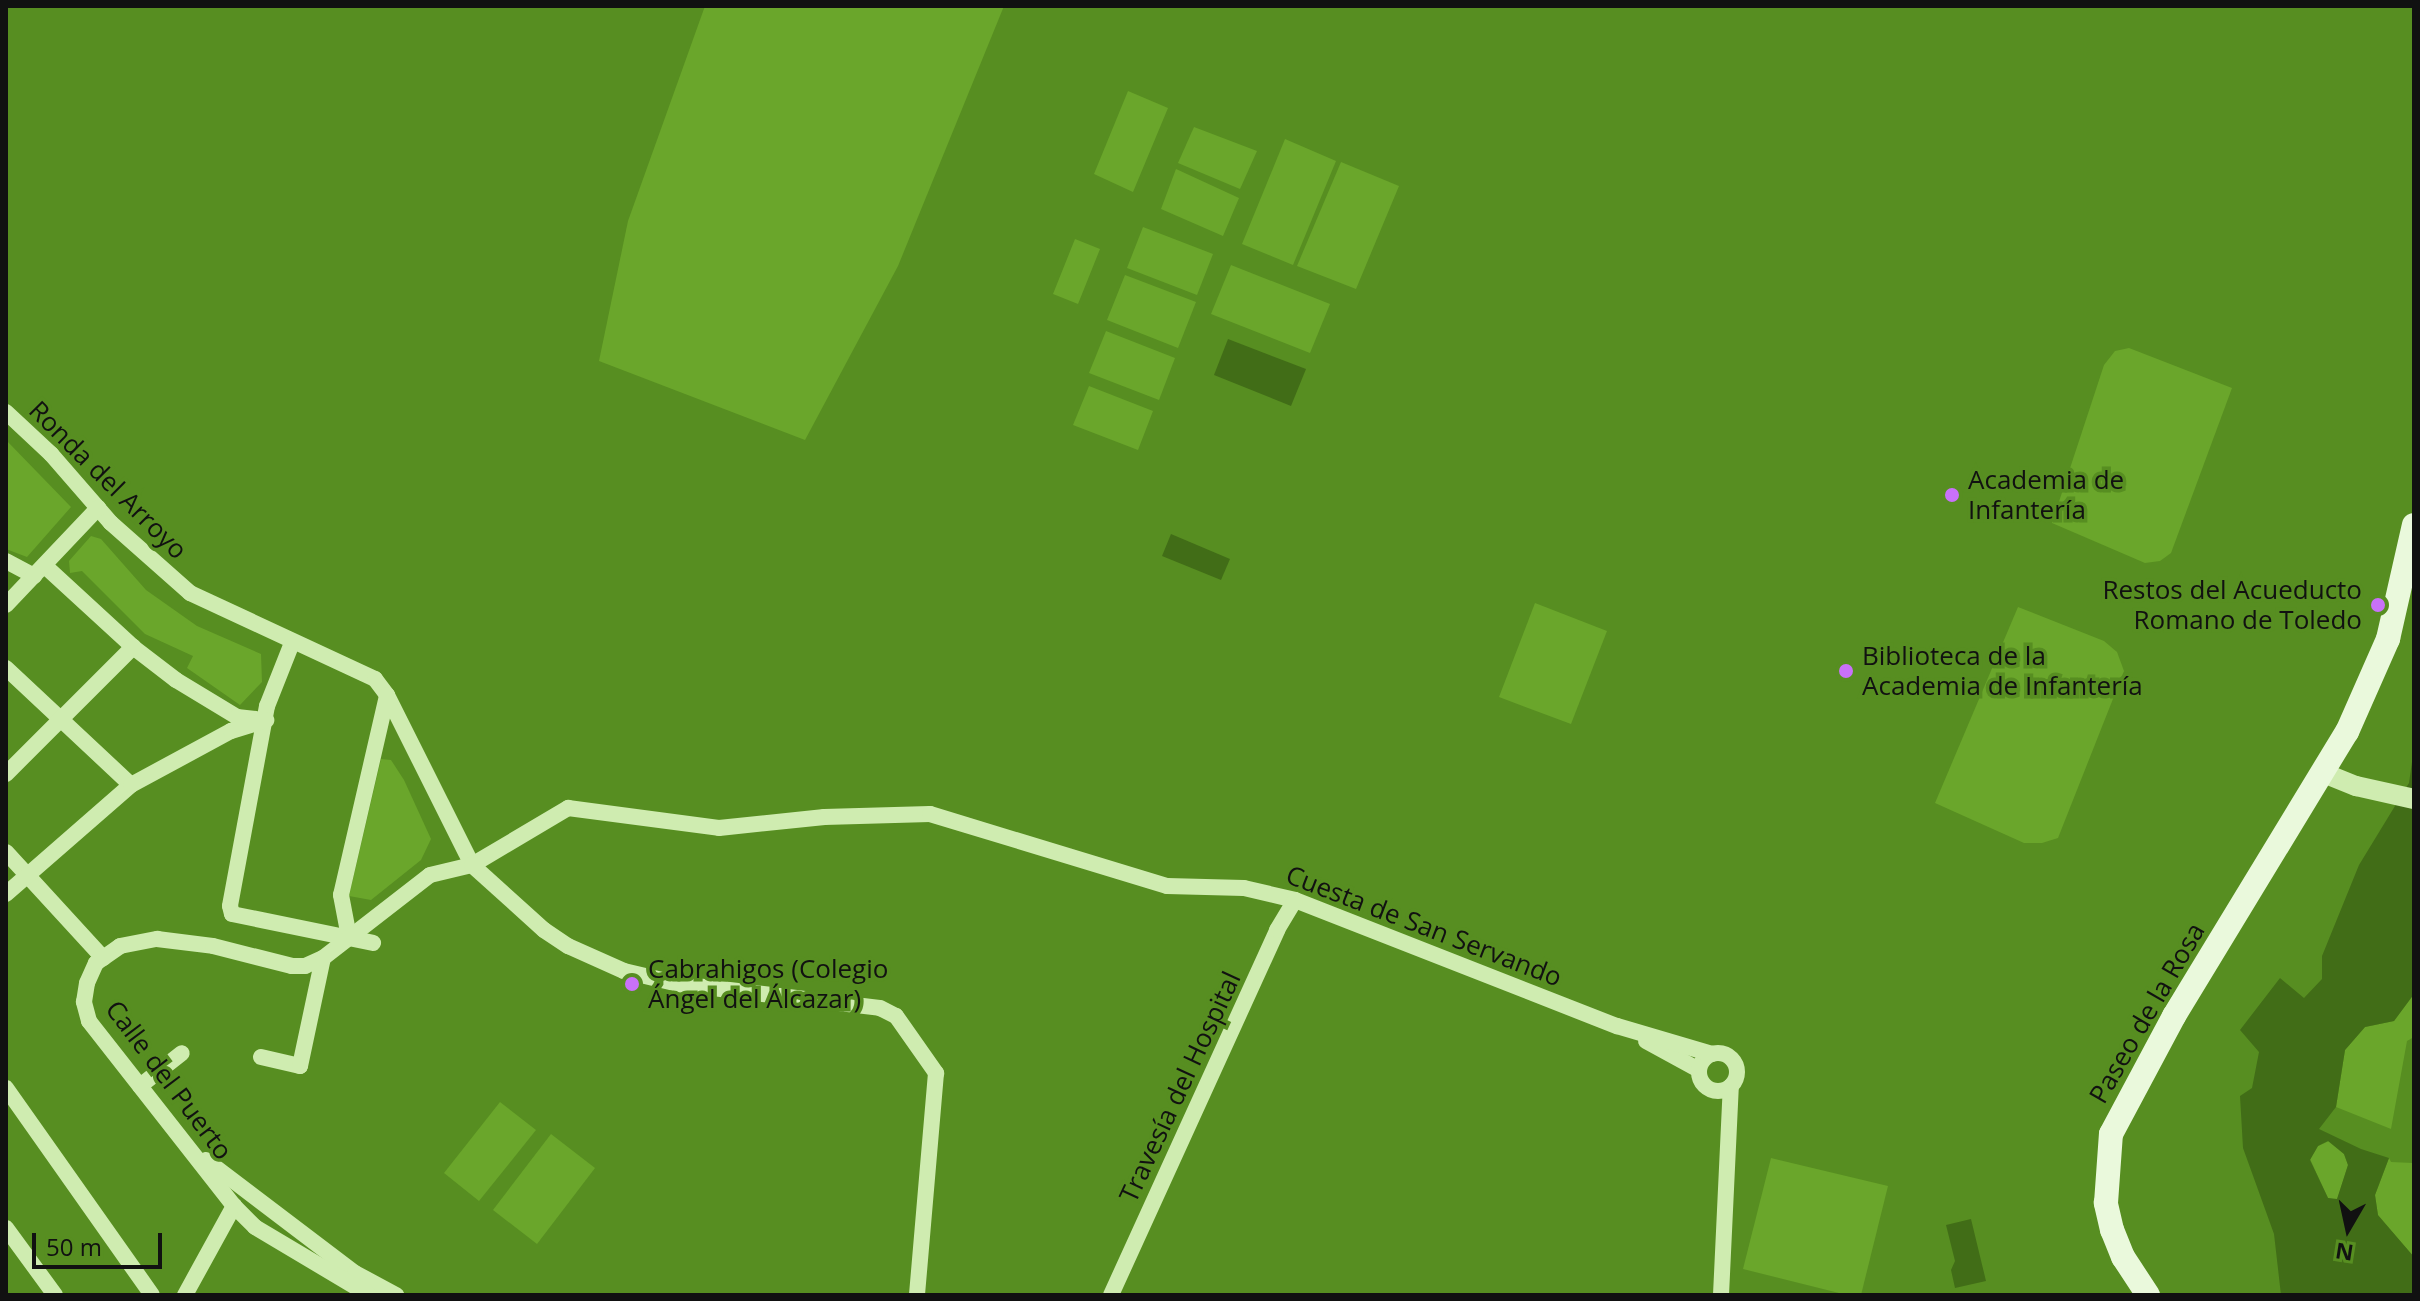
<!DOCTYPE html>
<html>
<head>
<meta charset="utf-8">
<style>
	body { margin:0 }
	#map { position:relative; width:2420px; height:1301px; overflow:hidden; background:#578e21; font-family:"Open Sans",sans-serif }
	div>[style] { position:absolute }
	.green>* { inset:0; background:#6aa62b }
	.water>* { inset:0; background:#416d17 }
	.minor>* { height:16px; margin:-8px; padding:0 8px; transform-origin:8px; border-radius:8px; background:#cfecb0 }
	.minor>.ring { margin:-8px; padding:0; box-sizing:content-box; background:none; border:16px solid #cfecb0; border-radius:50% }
	.tertiary>* { height:20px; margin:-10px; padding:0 10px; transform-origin:10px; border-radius:10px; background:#cfecb0 }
	.secondary>* { height:24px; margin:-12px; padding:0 12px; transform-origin:12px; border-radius:12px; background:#eaf9dc }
	.dots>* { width:22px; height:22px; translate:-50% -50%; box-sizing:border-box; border:4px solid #578e21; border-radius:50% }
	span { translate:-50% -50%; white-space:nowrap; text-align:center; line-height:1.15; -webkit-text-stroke:7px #578e21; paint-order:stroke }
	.street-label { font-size:26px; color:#111 }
	.poi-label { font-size:26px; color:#111 }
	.left { translate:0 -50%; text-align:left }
	.right { translate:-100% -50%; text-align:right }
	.frame { position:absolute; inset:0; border:8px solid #111; pointer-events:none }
	.north { position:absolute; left:2308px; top:1189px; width:80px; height:80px; -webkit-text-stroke:6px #578e21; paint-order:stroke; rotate:189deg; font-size:22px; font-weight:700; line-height:32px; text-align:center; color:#111 }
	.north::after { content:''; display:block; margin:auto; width:28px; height:36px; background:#111; clip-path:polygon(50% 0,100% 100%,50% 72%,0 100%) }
	.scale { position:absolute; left:32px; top:1233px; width:130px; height:36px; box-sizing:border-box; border:4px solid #111; border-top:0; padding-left:10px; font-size:24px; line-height:28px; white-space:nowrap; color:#111; -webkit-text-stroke:6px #578e21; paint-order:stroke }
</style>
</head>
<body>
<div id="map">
	<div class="green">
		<i style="clip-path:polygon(705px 6px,1004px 6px,898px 266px,805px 440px,599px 361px,628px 221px)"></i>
		<i style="clip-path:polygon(1128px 91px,1168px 108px,1133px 192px,1094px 174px)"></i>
		<i style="clip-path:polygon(1194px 127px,1257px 151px,1240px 189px,1178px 163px)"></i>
		<i style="clip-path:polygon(1285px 139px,1336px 161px,1293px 265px,1242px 244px)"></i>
		<i style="clip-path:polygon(1341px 162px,1399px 186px,1356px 289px,1297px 266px)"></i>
		<i style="clip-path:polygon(1176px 169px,1239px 198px,1223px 236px,1161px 209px)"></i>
		<i style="clip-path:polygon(1143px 227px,1213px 254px,1197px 295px,1127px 268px)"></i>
		<i style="clip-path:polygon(1075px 239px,1100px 249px,1078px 304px,1053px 294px)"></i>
		<i style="clip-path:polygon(1231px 265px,1330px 304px,1310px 353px,1211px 314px)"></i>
		<i style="clip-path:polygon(1125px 275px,1196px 302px,1178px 348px,1107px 320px)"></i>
		<i style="clip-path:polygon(1106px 331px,1175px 358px,1159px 400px,1089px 373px)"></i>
		<i style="clip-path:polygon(2129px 348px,2232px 388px,2171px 553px,2160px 561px,2145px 563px,2052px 523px,2104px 365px,2115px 351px)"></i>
		<i style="clip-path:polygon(1089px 386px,1153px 411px,1138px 450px,1073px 425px)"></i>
		<i style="clip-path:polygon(6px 440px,71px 507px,27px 557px,6px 549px)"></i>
		<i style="clip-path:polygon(91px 536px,101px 539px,146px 590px,197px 626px,261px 654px,262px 682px,240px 705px,187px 668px,193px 656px,145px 634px,82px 571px,70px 573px,69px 561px)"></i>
		<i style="clip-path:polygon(1535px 603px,1607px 631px,1571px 724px,1499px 697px)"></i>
		<i style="clip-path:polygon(2018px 607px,2104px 641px,2117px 652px,2124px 671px,2058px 838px,2042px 843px,2024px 843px,1935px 803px)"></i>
		<i style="clip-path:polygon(381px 759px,391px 760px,404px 780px,431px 839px,421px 860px,371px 900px,349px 896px)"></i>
		<i style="clip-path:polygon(2414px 994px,2414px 1037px,2407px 1041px,2391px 1129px,2336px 1107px,2345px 1050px,2365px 1027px,2394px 1021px)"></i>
		<i style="clip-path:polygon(500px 1102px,536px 1130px,479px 1201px,444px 1173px)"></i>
		<i style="clip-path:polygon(551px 1134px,595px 1168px,537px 1244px,493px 1210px)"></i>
		<i style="clip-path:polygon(2329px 1141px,2344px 1154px,2348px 1165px,2337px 1200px,2328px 1198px,2310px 1159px,2318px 1146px)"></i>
		<i style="clip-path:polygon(1771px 1158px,1888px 1186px,1861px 1295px,1847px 1295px,1743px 1269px)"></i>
		<i style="clip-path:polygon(2389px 1158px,2391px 1162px,2413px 1163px,2414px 1257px,2378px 1216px,2375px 1195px)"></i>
	</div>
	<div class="water">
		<i style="clip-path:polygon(1228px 339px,1306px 369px,1291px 406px,1214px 375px)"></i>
		<i style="clip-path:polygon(1171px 534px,1230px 559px,1221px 580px,1162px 556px)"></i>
		<i style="clip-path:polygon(evenodd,2414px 748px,2414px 994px,2394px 1021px,2365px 1027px,2345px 1050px,2336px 1107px,2319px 1129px,2361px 1149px,2389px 1158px,2375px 1195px,2378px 1215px,2414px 1257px,2414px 1295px,2281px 1295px,2274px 1234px,2243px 1148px,2240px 1096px,2252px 1088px,2259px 1052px,2240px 1030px,2280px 978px,2304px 998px,2322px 979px,2322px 956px,2359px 865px,2409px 783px,2414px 748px,2328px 1141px,2344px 1154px,2348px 1165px,2337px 1199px,2328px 1198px,2310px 1160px,2318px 1146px,2328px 1141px)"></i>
		<i style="clip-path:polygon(1971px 1219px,1986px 1281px,1955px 1288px,1951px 1270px,1955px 1261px,1946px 1225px)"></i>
	</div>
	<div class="minor">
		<i style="left:6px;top:412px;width:62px;rotate:43deg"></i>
		<i style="left:51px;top:454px;width:91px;rotate:49deg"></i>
		<i style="left:111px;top:523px;width:106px;rotate:41.5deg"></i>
		<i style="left:190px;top:593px;width:204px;rotate:24.9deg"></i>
		<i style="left:375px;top:679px;width:20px;rotate:53deg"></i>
		<i style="left:387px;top:695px;width:190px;rotate:63.4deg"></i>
		<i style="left:472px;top:865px;width:97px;rotate:42.1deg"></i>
		<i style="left:544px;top:930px;width:29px;rotate:34deg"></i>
		<i style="left:568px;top:946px;width:61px;rotate:24.1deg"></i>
		<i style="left:624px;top:971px;width:57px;rotate:13.3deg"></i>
		<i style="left:679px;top:984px;width:202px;rotate:6.8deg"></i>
		<i style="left:880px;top:1008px;width:18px;rotate:27deg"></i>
		<i style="left:896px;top:1016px;width:70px;rotate:54.9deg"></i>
		<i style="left:936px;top:1073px;width:223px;rotate:94.9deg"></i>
		<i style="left:6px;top:561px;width:32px;rotate:28deg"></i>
		<i style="left:45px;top:566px;width:120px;rotate:42.6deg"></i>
		<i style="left:133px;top:647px;width:54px;rotate:37.5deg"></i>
		<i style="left:176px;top:680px;width:71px;rotate:31.2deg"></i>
		<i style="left:237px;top:717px;width:19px;rotate:6deg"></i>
		<i style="left:6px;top:605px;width:134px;rotate:-46.5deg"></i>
		<i style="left:292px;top:643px;width:68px;rotate:111.6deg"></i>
		<i style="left:267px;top:706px;width:203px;rotate:100.5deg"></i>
		<i style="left:230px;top:906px;width:8px;rotate:76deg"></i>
		<i style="left:232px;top:914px;width:144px;rotate:11.6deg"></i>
		<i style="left:6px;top:668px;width:171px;rotate:43.1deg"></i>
		<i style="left:6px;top:774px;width:180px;rotate:-45deg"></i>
		<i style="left:6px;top:852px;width:144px;rotate:47.5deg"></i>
		<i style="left:6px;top:894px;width:166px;rotate:-41.1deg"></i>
		<i style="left:131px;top:785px;width:114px;rotate:-28.4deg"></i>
		<i style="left:231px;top:731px;width:37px;rotate:-17deg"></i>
		<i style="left:349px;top:937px;width:43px;rotate:-100.8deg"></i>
		<i style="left:341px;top:895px;width:205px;rotate:-77deg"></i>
		<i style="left:1646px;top:1041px;width:60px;rotate:28.7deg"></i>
		<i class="ring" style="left:1699px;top:1053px;width:22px;height:22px"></i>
		<i style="left:261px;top:1057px;width:40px;rotate:13deg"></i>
		<i style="left:300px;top:1066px;width:110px;rotate:-78deg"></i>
		<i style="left:140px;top:1086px;width:53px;rotate:-38.2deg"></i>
		<i style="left:6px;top:1088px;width:253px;rotate:54.8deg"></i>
		<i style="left:206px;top:1160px;width:187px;rotate:37.2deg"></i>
		<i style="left:355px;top:1273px;width:47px;rotate:28.2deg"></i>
		<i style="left:234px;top:1206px;width:30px;rotate:45deg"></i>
		<i style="left:255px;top:1227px;width:133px;rotate:30.8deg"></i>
		<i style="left:6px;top:1228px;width:83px;rotate:53.8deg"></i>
		<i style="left:185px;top:1295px;width:102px;rotate:-61.2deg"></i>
		<i style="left:234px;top:1206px;width:235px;rotate:-128.1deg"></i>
		<i style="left:89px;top:1021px;width:20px;rotate:-105deg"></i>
		<i style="left:84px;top:1002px;width:19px;rotate:-81deg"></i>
		<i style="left:87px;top:983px;width:22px;rotate:-66deg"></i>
		<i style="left:96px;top:963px;width:29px;rotate:-35deg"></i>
		<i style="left:120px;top:946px;width:38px;rotate:-11deg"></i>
		<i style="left:157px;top:939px;width:56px;rotate:7.1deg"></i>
		<i style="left:213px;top:946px;width:81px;rotate:14.2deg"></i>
		<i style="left:292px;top:966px;width:13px"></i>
		<i style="left:305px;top:966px;width:20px;rotate:-24deg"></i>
		<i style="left:323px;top:958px;width:135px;rotate:-37.8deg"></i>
		<i style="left:430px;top:875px;width:43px;rotate:-13.4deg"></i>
		<i style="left:472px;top:865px;width:112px;rotate:-30.7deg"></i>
		<i style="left:568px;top:808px;width:152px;rotate:7.5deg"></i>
		<i style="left:719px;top:828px;width:106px;rotate:-6deg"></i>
		<i style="left:824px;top:817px;width:106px;rotate:-1.6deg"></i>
		<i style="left:930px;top:814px;width:248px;rotate:16.9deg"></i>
		<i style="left:1167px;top:886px;width:77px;rotate:1.5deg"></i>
		<i style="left:1244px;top:888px;width:52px;rotate:13.2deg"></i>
		<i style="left:1295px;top:900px;width:346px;rotate:21.4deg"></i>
		<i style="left:1617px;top:1026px;width:99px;rotate:16.4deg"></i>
		<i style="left:1111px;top:1295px;width:401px;rotate:-65.5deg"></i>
		<i style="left:1277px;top:930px;width:35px;rotate:-59deg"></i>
		<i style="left:1721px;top:1295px;width:209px;rotate:-87.3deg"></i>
	</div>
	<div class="tertiary">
		<i style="left:2321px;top:772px;width:38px;rotate:22deg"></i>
		<i style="left:2356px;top:786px;width:59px;rotate:12.6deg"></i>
	</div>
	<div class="secondary">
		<i style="left:2148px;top:1295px;width:45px;rotate:-123.3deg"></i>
		<i style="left:2123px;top:1257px;width:29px;rotate:-112deg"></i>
		<i style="left:2112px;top:1230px;width:28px;rotate:-103deg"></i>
		<i style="left:2106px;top:1203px;width:69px;rotate:-85.9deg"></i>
		<i style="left:2111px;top:1134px;width:134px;rotate:-61.9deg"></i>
		<i style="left:2174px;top:1016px;width:333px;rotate:-58.7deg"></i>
		<i style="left:2347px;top:732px;width:102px;rotate:-66.2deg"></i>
		<i style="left:2388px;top:639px;width:117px;rotate:-77.2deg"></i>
	</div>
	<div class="dots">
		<i style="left:1952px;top:495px;background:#c971f9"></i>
		<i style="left:2378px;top:605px;background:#c971f9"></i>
		<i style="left:1846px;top:671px;background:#c971f9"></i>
		<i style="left:632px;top:984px;background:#c971f9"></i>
	</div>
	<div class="street-label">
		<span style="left:108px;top:480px;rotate:45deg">Ronda del Arroyo</span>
		<span style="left:1424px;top:926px;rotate:21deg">Cuesta de San Servando</span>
		<span style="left:2147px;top:1013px;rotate:-60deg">Paseo de la Rosa</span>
		<span style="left:169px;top:1080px;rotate:53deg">Calle del Puerto</span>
		<span style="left:1180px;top:1087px;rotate:-65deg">Travesía del Hospital</span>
	</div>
	<div class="poi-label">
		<span class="left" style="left:1968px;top:495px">Academia de<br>Infantería</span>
		<span class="right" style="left:2362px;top:605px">Restos del Acueducto<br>Romano de Toledo</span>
		<span class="left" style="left:1862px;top:671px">Biblioteca de la<br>Academia de Infantería</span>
		<span class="left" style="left:648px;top:984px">Cabrahigos (Colegio<br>Ángel del Álcazar)</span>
	</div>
	<div class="frame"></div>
	<div class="north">N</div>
	<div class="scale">50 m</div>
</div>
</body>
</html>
